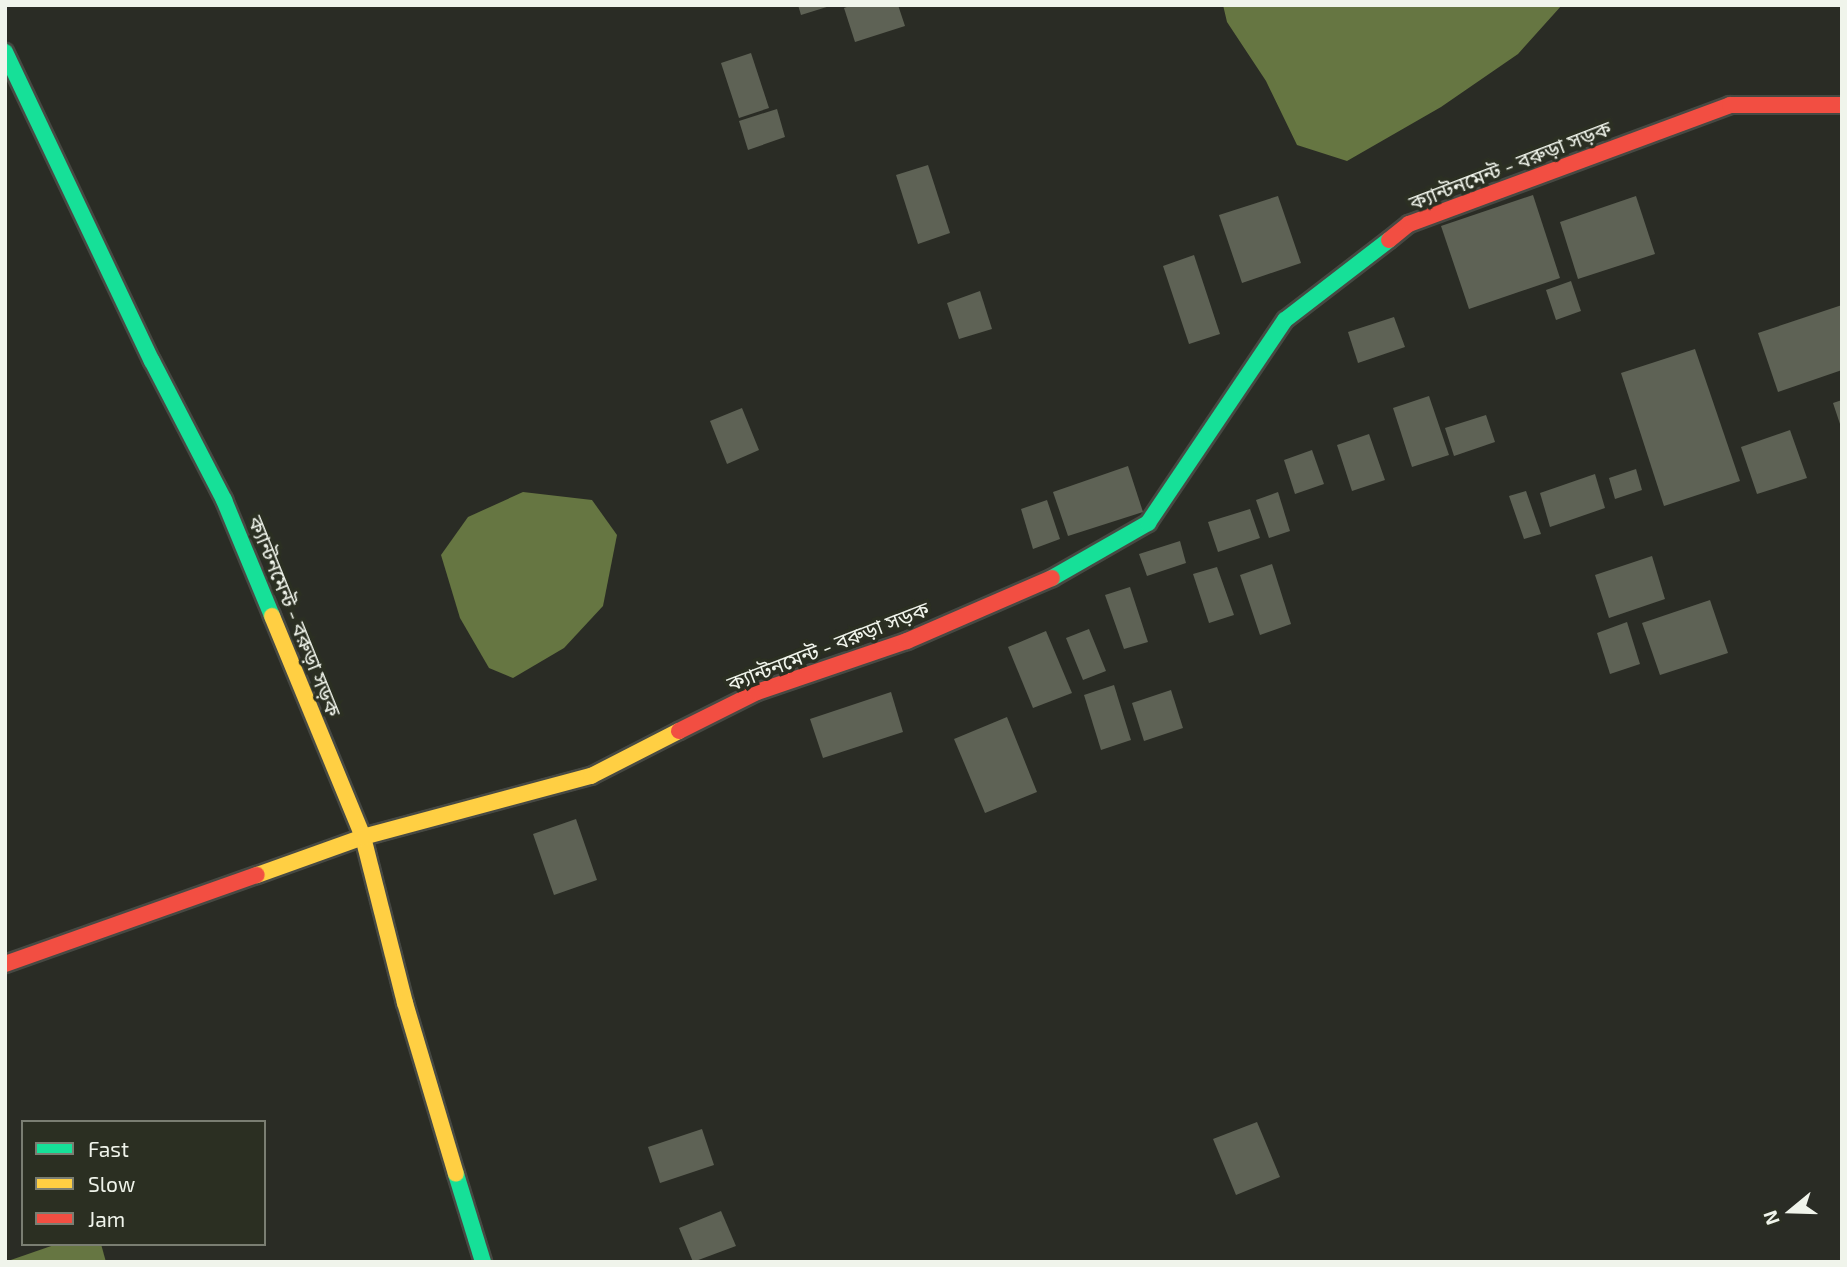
<!DOCTYPE html>
<html>
<head>
<meta charset="utf-8">
<style>
	body { margin:0 }
	#map { position:relative; width:1847px; height:1267px; overflow:hidden; background:#2a2c25; font-family:"Exo 2","Noto Sans Bengali",sans-serif }
	div>[style] { position:absolute }
	.water>* { inset:0; background:#667642 }
	.building>* { inset:0; background:#5e6255 }
	.roads { filter:drop-shadow(2px 0 #474943) drop-shadow(-2px 0 #474943) drop-shadow(0 2px #474943) drop-shadow(0 -2px #474943) }
	.fast>* { height:16px; margin:-8px; padding:0 8px; transform-origin:8px; border-radius:8px; background:#16e098 }
	.slow>* { height:16px; margin:-8px; padding:0 8px; transform-origin:8px; border-radius:8px; background:#ffcf43 }
	.jam>* { height:16px; margin:-8px; padding:0 8px; transform-origin:8px; border-radius:8px; background:#f24e42 }
	span { translate:-50% -50%; white-space:nowrap; text-align:center; line-height:1.15; -webkit-text-stroke:7px #2b2f22; paint-order:stroke }
	.street-label { font-size:21px; color:#f0f4eb }
	.frame { position:absolute; inset:0; border:7px solid #f0f4eb; pointer-events:none }
	.legend { position:absolute; left:21px; top:1120px; width:245px; height:126px; box-sizing:border-box; background:#2b2f22; border:2px solid #7a7e72; margin:0; padding:9px 12px; list-style:none; font-size:21px; color:#f0f4eb }
	.legend li { display:flex; align-items:center; gap:14px; height:35px }
	.legend b { width:35px; border:2px solid #7a7e72 }
	.north { position:absolute; left:1756px; top:1176px; width:70px; height:70px; -webkit-text-stroke:5px #2b2f22; paint-order:stroke; rotate:251deg; font-size:19px; font-weight:700; line-height:28px; text-align:center; color:#f0f4eb }
	.north::after { content:''; display:block; margin:auto; width:24px; height:32px; background:#f0f4eb; clip-path:polygon(50% 0,100% 100%,50% 72%,0 100%) }
</style>
</head>
<body>
<div id="map">
	<div class="water">
		<i style="clip-path:polygon(1223px 5px,1562px 5px,1518px 54px,1441px 107px,1347px 161px,1297px 145px,1266px 81px,1227px 22px)"></i>
		<i style="clip-path:polygon(523px 492px,592px 500px,617px 535px,603px 606px,564px 648px,513px 678px,489px 668px,460px 618px,441px 555px,468px 517px)"></i>
		<i style="clip-path:polygon(57px 1244px,101px 1244px,106px 1262px,5px 1262px)"></i>
	</div>
	<div class="building">
		<i style="clip-path:polygon(798px 5px,830px 5px,830px 6px,801px 15px)"></i>
		<i style="clip-path:polygon(852px 5px,898px 5px,905px 26px,855px 42px,844px 8px)"></i>
		<i style="clip-path:polygon(751px 53px,769px 108px,739px 118px,721px 63px)"></i>
		<i style="clip-path:polygon(777px 109px,785px 137px,748px 150px,739px 121px)"></i>
		<i style="clip-path:polygon(928px 165px,950px 233px,918px 244px,896px 175px)"></i>
		<i style="clip-path:polygon(1533px 195px,1560px 278px,1469px 309px,1441px 226px)"></i>
		<i style="clip-path:polygon(1278px 196px,1301px 263px,1242px 283px,1219px 215px)"></i>
		<i style="clip-path:polygon(1636px 196px,1655px 254px,1578px 279px,1560px 222px)"></i>
		<i style="clip-path:polygon(1194px 255px,1220px 334px,1189px 344px,1163px 266px)"></i>
		<i style="clip-path:polygon(1571px 281px,1581px 311px,1556px 320px,1546px 290px)"></i>
		<i style="clip-path:polygon(980px 291px,992px 329px,959px 339px,947px 303px)"></i>
		<i style="clip-path:polygon(1842px 305px,1842px 370px,1778px 392px,1758px 333px)"></i>
		<i style="clip-path:polygon(1394px 317px,1405px 347px,1358px 363px,1348px 332px)"></i>
		<i style="clip-path:polygon(1695px 349px,1740px 481px,1664px 506px,1621px 373px)"></i>
		<i style="clip-path:polygon(1429px 396px,1449px 455px,1412px 467px,1393px 408px)"></i>
		<i style="clip-path:polygon(1842px 400px,1842px 427px,1841px 427px,1833px 403px)"></i>
		<i style="clip-path:polygon(742px 408px,759px 450px,727px 464px,710px 421px)"></i>
		<i style="clip-path:polygon(1486px 415px,1495px 442px,1454px 456px,1445px 428px)"></i>
		<i style="clip-path:polygon(1790px 430px,1807px 478px,1757px 494px,1741px 447px)"></i>
		<i style="clip-path:polygon(1369px 434px,1385px 480px,1352px 491px,1337px 445px)"></i>
		<i style="clip-path:polygon(1312px 450px,1324px 484px,1295px 494px,1284px 460px)"></i>
		<i style="clip-path:polygon(1128px 466px,1143px 512px,1068px 536px,1053px 492px)"></i>
		<i style="clip-path:polygon(1636px 469px,1642px 490px,1615px 499px,1609px 478px)"></i>
		<i style="clip-path:polygon(1595px 474px,1605px 508px,1550px 527px,1540px 493px)"></i>
		<i style="clip-path:polygon(1526px 491px,1541px 534px,1524px 539px,1509px 496px)"></i>
		<i style="clip-path:polygon(1278px 492px,1290px 531px,1269px 538px,1256px 500px)"></i>
		<i style="clip-path:polygon(1047px 500px,1060px 539px,1033px 549px,1021px 509px)"></i>
		<i style="clip-path:polygon(1250px 509px,1260px 538px,1218px 552px,1208px 522px)"></i>
		<i style="clip-path:polygon(1180px 541px,1186px 563px,1147px 576px,1139px 554px)"></i>
		<i style="clip-path:polygon(1652px 556px,1665px 599px,1609px 618px,1595px 575px)"></i>
		<i style="clip-path:polygon(1272px 564px,1291px 624px,1260px 635px,1240px 575px)"></i>
		<i style="clip-path:polygon(1217px 567px,1234px 615px,1209px 623px,1193px 574px)"></i>
		<i style="clip-path:polygon(1130px 587px,1148px 642px,1124px 649px,1105px 595px)"></i>
		<i style="clip-path:polygon(1710px 600px,1728px 653px,1660px 675px,1642px 623px)"></i>
		<i style="clip-path:polygon(1627px 622px,1640px 664px,1610px 674px,1597px 633px)"></i>
		<i style="clip-path:polygon(1089px 629px,1106px 671px,1083px 680px,1066px 638px)"></i>
		<i style="clip-path:polygon(1046px 631px,1072px 693px,1033px 708px,1008px 647px)"></i>
		<i style="clip-path:polygon(1114px 685px,1131px 740px,1101px 750px,1084px 695px)"></i>
		<i style="clip-path:polygon(1171px 690px,1183px 728px,1144px 741px,1132px 703px)"></i>
		<i style="clip-path:polygon(891px 692px,903px 732px,823px 758px,810px 719px)"></i>
		<i style="clip-path:polygon(1007px 717px,1037px 792px,985px 813px,954px 739px)"></i>
		<i style="clip-path:polygon(576px 819px,597px 880px,554px 895px,533px 834px)"></i>
		<i style="clip-path:polygon(1257px 1122px,1280px 1177px,1236px 1195px,1213px 1139px)"></i>
		<i style="clip-path:polygon(702px 1129px,714px 1165px,660px 1183px,648px 1147px)"></i>
		<i style="clip-path:polygon(721px 1211px,736px 1246px,693px 1262px,679px 1228px)"></i>
	</div>
	<div class="roads">
		<div class="fast">
			<i style="left:5px;top:52px;width:342px;rotate:64.6deg"></i>
			<i style="left:152px;top:361px;width:157px;rotate:62.6deg"></i>
			<i style="left:224px;top:500px;width:126px;rotate:67.5deg"></i>
			<i style="left:1052px;top:578px;width:111px;rotate:-29.8deg"></i>
			<i style="left:1148px;top:523px;width:245px;rotate:-56deg"></i>
			<i style="left:1285px;top:320px;width:131px;rotate:-37.6deg"></i>
			<i style="left:456px;top:1174px;width:92px;rotate:72.9deg"></i>
		</div>
		<div class="slow">
			<i style="left:272px;top:616px;width:239px;rotate:67.6deg"></i>
			<i style="left:363px;top:837px;width:171px;rotate:75.8deg"></i>
			<i style="left:405px;top:1003px;width:178px;rotate:73.4deg"></i>
			<i style="left:257px;top:875px;width:113px;rotate:-19.7deg"></i>
			<i style="left:363px;top:837px;width:236px;rotate:-15deg"></i>
			<i style="left:591px;top:776px;width:99px;rotate:-27.1deg"></i>
		</div>
		<div class="jam">
			<i style="left:1389px;top:240px;width:26px;rotate:-39deg"></i>
			<i style="left:1409px;top:224px;width:342px;rotate:-20.3deg"></i>
			<i style="left:1730px;top:105px;width:112px"></i>
			<i style="left:679px;top:731px;width:87px;rotate:-26.6deg"></i>
			<i style="left:757px;top:692px;width:158px;rotate:-18.8deg"></i>
			<i style="left:907px;top:641px;width:158px;rotate:-23.5deg"></i>
			<i style="left:5px;top:964px;width:267px;rotate:-19.5deg"></i>
		</div>
	</div>
	<div class="street-label">
		<span style="left:1510px;top:165px;rotate:-21deg">ক্যান্টনমেন্ট - বরুড়া সড়ক</span>
		<span style="left:295px;top:616px;rotate:68deg">ক্যান্টনমেন্ট - বরুড়া সড়ক</span>
		<span style="left:828px;top:646px;rotate:-21deg">ক্যান্টনমেন্ট - বরুড়া সড়ক</span>
	</div>
	<div class="frame"></div>
	<ul class="legend">
	<li><b style="height:9px;background:#16e098"></b>Fast</li>
	<li><b style="height:9px;background:#ffcf43"></b>Slow</li>
	<li><b style="height:9px;background:#f24e42"></b>Jam</li>
	</ul>
	<div class="north">N</div>
</div>
</body>
</html>
